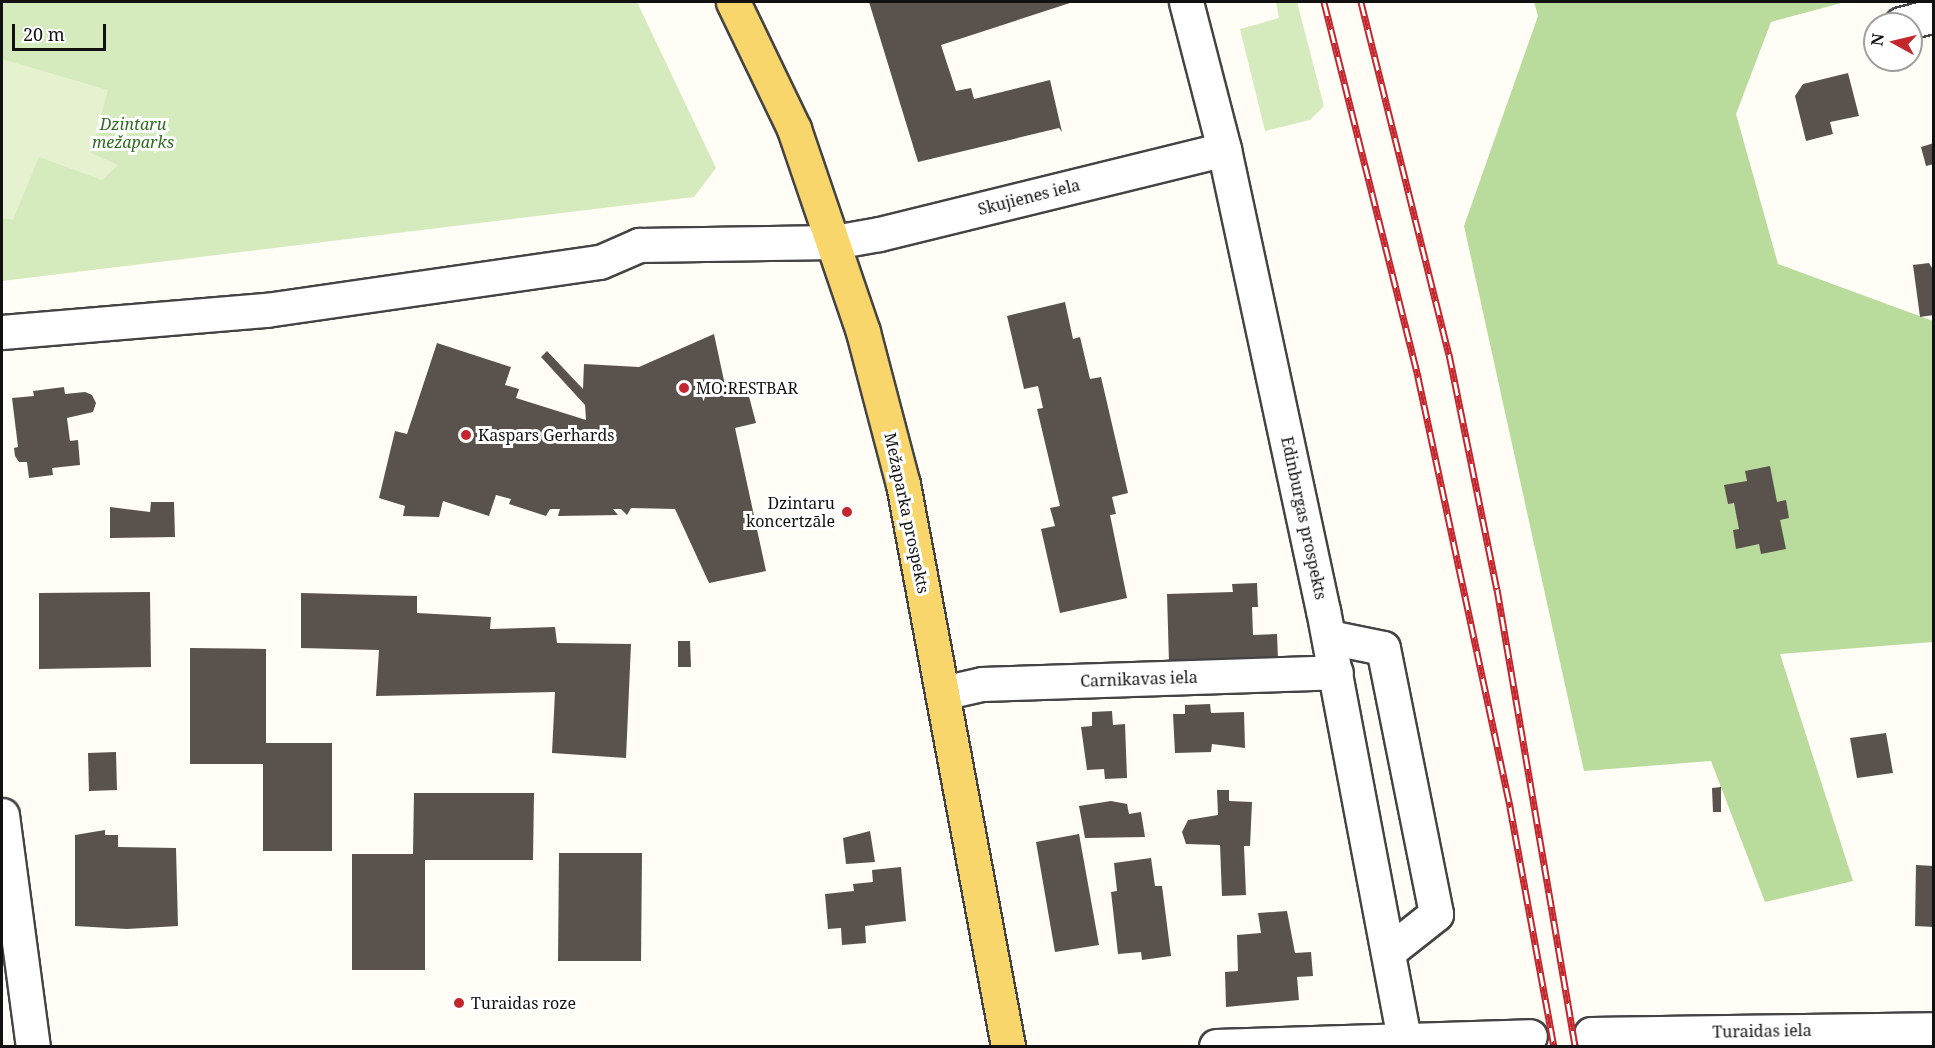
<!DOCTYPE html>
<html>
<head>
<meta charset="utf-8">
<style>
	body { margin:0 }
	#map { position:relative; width:1935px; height:1048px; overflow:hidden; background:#fffdf5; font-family:"Noto Serif",serif }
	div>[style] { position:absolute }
	.green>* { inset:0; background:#d5ebbd }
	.forest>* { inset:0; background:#b9dc9c }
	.pitch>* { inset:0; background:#e6f2cf }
	.building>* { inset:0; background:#5a524d }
	.roads { filter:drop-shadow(2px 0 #444) drop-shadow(-2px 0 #444) drop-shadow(0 2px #444) drop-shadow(0 -2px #444) }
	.minor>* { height:33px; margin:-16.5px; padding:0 16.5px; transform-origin:16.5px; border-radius:16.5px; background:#fff }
	.major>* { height:33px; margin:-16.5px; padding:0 16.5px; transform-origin:16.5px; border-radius:16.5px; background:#f9d66b }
	.rail>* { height:7px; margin-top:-3.5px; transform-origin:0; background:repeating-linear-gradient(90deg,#fff 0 14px,#c4262e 0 28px); box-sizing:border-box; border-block:2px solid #c4262e }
	.dots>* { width:16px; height:16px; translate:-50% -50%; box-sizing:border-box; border:3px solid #fff; border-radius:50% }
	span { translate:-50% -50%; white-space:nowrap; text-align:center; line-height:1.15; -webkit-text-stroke:6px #fff; paint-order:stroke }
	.park-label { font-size:16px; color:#2f6b1f; font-style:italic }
	.street-label { font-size:16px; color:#111 }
	.poi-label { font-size:16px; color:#111 }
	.left { translate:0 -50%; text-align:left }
	.right { translate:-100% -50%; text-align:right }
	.frame { position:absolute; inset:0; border:3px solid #111; pointer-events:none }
	.north { position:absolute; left:1863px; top:12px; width:60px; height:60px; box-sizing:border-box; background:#fff; border:2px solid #a0a0a0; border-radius:50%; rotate:278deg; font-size:16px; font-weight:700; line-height:24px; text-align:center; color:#111 }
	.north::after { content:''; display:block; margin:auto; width:21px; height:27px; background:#c4262e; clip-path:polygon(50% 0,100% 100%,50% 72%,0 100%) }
	.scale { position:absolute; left:12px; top:24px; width:94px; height:27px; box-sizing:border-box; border:3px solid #111; border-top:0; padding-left:8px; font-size:18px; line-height:21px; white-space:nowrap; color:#111; -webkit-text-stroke:4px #fff; paint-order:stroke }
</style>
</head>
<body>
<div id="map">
	<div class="green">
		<i style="clip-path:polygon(2px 2px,637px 2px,716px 168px,694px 197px,2px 281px)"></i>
		<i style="clip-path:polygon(1276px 2px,1297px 2px,1324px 106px,1310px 120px,1265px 131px,1240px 29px,1279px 18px)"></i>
	</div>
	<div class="forest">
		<i style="clip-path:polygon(1534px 2px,1845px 2px,1771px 22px,1736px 114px,1778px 264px,1933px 321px,1933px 642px,1780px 654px,1853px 881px,1765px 902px,1711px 761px,1584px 771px,1464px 226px,1538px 16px)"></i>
	</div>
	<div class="pitch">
		<i style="clip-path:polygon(2px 59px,108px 90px,91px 153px,118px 165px,102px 180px,39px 157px,13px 220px,2px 218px)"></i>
	</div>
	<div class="building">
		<i style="clip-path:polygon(869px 2px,1073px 2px,941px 45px,956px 91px,971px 88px,974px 99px,1050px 80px,1062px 132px,1059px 128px,918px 162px)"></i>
		<i style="clip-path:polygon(1848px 73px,1859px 116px,1830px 122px,1833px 134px,1806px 141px,1795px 96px,1803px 84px)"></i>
		<i style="clip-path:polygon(1934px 143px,1934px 164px,1926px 166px,1921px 147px)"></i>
		<i style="clip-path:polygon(1929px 263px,1934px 271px,1934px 315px,1920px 317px,1913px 265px)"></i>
		<i style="clip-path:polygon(1065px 302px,1073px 339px,1080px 337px,1090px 379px,1101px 377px,1128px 493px,1112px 497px,1116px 514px,1110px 515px,1127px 598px,1060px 613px,1041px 529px,1055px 526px,1050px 508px,1060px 506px,1037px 409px,1043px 408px,1038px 386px,1024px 389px,1007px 316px)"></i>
		<i style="clip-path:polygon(714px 334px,726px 390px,746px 385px,756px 423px,735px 428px,766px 571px,709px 583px,675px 509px,631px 508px,627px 515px,621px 509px,613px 509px,618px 515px,558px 516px,560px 509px,550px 509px,546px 516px,509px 504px,511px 499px,496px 495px,489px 516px,443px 501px,439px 517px,403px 516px,405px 506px,379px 498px,395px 431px,407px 434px,437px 343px,511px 367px,505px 385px,519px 389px,516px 398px,586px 420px,585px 405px,541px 357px,547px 351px,583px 389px,584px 364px,639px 367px)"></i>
		<i style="clip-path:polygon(64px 387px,65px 394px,85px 392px,92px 395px,96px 403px,93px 412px,67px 418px,70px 441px,78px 440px,80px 465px,52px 468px,53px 475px,29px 478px,27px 462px,19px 462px,15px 456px,14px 448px,18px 447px,12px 398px,34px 396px,33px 391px)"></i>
		<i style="clip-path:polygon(1770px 466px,1777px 502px,1786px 500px,1789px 518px,1780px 520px,1786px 549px,1761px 554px,1759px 544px,1736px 549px,1733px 530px,1739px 529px,1734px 503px,1728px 504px,1724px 485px,1747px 481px,1745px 471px)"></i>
		<i style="clip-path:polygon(151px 502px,174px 502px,175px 537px,110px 538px,110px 507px,150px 512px)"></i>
		<i style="clip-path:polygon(1257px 583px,1258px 607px,1252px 607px,1253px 635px,1277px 634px,1278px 659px,1169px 663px,1167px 594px,1233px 592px,1232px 584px)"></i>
		<i style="clip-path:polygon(150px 592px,151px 667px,39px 669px,39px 593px)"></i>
		<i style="clip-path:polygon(301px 593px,417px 596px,417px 613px,491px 617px,490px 629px,555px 627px,557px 643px,631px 644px,626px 758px,552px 753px,555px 692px,376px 696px,379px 650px,301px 648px)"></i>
		<i style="clip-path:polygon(678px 641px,690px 641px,691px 667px,678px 667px)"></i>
		<i style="clip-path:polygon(190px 648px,266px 649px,266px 743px,332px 743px,332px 851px,263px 851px,263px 764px,190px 764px)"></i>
		<i style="clip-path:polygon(1210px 704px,1211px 713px,1244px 712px,1245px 748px,1212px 744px,1211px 752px,1175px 753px,1173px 714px,1185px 714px,1185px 705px)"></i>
		<i style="clip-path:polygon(1112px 711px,1113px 725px,1125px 724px,1127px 778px,1105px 779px,1104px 769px,1087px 770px,1081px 727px,1092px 726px,1092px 712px)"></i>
		<i style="clip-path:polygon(1886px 733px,1893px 773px,1857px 778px,1850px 738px)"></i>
		<i style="clip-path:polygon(116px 752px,117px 790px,89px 791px,88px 753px)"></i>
		<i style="clip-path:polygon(1721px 787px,1721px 812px,1713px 812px,1712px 788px)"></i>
		<i style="clip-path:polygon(1217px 790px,1229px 790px,1229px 801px,1252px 802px,1250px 846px,1244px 846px,1246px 895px,1222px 896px,1220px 845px,1186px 844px,1182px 832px,1188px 820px,1218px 815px)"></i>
		<i style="clip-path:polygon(414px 793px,534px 793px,533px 860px,425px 860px,425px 970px,352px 970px,352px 854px,413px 854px)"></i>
		<i style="clip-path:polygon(1111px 801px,1127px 804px,1129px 814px,1141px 812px,1145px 837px,1085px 838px,1079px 806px)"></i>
		<i style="clip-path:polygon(105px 830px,105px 835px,118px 835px,118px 847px,176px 848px,178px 926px,127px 929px,75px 926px,75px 835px)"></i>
		<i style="clip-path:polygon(870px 831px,875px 862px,846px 864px,843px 838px)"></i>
		<i style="clip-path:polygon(1079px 834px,1099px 945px,1055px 952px,1036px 842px)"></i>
		<i style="clip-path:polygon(559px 853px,642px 853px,641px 961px,558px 961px)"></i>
		<i style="clip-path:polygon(1151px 858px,1155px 886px,1162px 886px,1171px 956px,1142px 960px,1141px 952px,1118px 954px,1111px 892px,1117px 891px,1114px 863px)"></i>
		<i style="clip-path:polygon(1916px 865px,1934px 866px,1934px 927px,1915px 926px)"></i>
		<i style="clip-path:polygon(901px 867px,906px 921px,865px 926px,866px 943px,842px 945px,841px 928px,828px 929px,825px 894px,854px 891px,853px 884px,873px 882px,872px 870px)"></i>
		<i style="clip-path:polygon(1287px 911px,1295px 953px,1311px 952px,1313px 976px,1297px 977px,1299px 1000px,1226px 1007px,1225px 972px,1238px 971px,1237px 935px,1261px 933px,1258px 913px)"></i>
	</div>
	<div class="roads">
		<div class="minor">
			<i style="left:1186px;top:2px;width:152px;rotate:75.5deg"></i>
			<i style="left:1224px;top:149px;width:472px;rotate:77.9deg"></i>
			<i style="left:1323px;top:610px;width:437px;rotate:79.3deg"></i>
			<i style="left:1901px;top:24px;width:34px;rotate:-15deg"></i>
			<i style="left:2px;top:332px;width:265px;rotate:-4.8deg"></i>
			<i style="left:266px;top:310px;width:337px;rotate:-8.2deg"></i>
			<i style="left:600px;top:262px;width:43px;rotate:-23.6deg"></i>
			<i style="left:639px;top:245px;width:195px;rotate:-0.9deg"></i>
			<i style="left:834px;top:242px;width:46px;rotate:-10.1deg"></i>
			<i style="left:879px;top:234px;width:355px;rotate:-13.8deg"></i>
			<i style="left:1329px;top:637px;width:55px;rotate:11.5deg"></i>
			<i style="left:1383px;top:648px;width:271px;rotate:78.7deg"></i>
			<i style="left:1436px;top:914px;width:61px;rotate:141.6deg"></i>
			<i style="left:942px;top:693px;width:41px;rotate:-12.7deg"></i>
			<i style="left:982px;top:684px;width:354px;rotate:-1.9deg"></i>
			<i style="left:2px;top:815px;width:233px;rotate:82.4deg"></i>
			<i style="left:1591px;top:1034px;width:343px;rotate:-0.8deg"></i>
			<i style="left:1216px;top:1046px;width:314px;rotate:-1.8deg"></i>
		</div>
		<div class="major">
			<i style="left:733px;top:2px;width:141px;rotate:64.3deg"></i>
			<i style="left:794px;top:129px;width:214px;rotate:71.2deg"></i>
			<i style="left:863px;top:332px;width:157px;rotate:75.3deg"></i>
			<i style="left:903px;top:484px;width:572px;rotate:79.42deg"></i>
		</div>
	</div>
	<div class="rail">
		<i style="left:1324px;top:2px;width:387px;rotate:75.9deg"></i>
		<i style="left:1418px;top:377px;width:440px;rotate:77.9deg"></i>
		<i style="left:1510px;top:807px;width:243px;rotate:79.6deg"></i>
		<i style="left:1361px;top:2px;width:363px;rotate:76deg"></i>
		<i style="left:1449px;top:354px;width:240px;rotate:78.5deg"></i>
		<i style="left:1497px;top:589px;width:464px;rotate:80.3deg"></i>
	</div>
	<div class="dots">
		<i style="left:684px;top:388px;background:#c4262e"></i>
		<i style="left:466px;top:435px;background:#c4262e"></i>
		<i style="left:847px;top:512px;background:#c4262e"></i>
		<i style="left:459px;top:1003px;background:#c4262e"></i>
	</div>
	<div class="park-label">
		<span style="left:133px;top:133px">Dzintaru<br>mežaparks</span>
	</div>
	<div class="street-label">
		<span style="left:1029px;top:197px;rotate:-14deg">Skujienes iela</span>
		<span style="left:907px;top:513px;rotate:78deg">Mežaparka prospekts</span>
		<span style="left:1304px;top:518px;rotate:78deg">Edinburgas prospekts</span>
		<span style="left:1139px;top:679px;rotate:-2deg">Carnikavas iela</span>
		<span style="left:1762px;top:1031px;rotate:-1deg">Turaidas iela</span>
	</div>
	<div class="poi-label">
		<span class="left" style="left:696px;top:388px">MO:RESTBAR</span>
		<span class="left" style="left:478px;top:435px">Kaspars Gerhards</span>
		<span class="right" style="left:835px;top:512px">Dzintaru<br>koncertzāle</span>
		<span class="left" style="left:471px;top:1003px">Turaidas roze</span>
	</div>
	<div class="frame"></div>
	<div class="north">N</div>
	<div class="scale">20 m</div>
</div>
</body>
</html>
